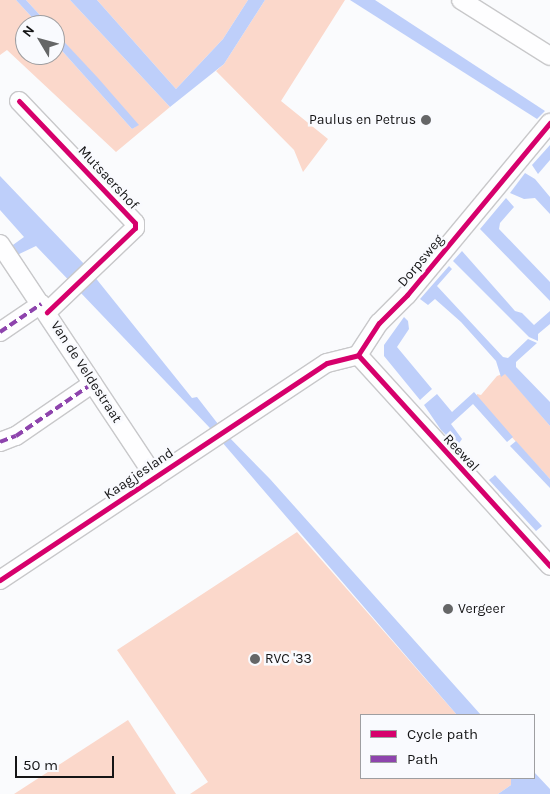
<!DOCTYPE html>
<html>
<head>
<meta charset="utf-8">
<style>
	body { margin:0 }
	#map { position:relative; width:550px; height:794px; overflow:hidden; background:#fafbfd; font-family:Karla,sans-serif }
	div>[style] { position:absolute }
	.green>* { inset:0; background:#fbd8cb }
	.water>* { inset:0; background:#becffa }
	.roads { filter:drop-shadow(1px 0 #c8c8ca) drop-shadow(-1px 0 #c8c8ca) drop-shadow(0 1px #c8c8ca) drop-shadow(0 -1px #c8c8ca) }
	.minor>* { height:18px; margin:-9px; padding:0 9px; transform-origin:9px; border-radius:9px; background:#fefeff }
	.quiet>* { height:4px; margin-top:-2px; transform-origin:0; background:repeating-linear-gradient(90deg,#8e44ad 0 8px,transparent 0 12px) }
	.cycleway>* { height:5px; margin:-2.5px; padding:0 2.5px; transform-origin:2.5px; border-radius:2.5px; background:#d6006c }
	.dots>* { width:14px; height:14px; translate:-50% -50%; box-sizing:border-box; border:2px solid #f9fafe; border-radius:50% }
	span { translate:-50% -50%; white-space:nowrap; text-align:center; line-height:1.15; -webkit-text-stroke:5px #f9fafe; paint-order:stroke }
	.poi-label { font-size:14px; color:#151516 }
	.right { translate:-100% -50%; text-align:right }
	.left { translate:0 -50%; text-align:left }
	.street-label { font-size:14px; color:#151516 }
	.legend { position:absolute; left:360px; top:714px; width:175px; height:65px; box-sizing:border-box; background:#f9fafe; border:1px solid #9e9ea1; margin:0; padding:6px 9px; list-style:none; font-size:15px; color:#151516 }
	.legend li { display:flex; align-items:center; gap:10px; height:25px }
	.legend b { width:25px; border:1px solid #9e9ea1 }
	.north { position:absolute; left:15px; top:15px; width:50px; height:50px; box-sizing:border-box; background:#f9fafe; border:1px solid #9e9ea1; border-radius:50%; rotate:307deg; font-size:14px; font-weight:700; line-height:20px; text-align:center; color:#151516 }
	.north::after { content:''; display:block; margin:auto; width:18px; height:22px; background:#656667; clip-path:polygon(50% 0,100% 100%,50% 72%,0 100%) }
	.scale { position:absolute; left:15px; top:756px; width:99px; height:22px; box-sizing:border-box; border:2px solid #151516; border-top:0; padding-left:6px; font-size:15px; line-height:18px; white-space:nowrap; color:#151516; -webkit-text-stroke:4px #f9fafe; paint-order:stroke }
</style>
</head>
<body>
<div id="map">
	<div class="green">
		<i style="clip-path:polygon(0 0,16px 0,39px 25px,25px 25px,25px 55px,55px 55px,55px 43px,132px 129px,138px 125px,55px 32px,55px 25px,49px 25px,26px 0,70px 0,170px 107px,116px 152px,7px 50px,0 55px)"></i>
		<i style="clip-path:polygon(97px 0,248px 0,223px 39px,176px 89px)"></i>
		<i style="clip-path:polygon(265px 0,345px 0,281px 101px,328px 139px,303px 172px,294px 150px,216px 71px,224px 64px)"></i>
		<i style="clip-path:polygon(505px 373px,550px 426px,550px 479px,477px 399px,477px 394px,481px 395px,497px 376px)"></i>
		<i style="clip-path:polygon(297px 532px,457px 715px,361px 715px,361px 778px,511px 778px,511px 785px,498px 794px,190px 794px,208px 782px,117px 650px)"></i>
		<i style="clip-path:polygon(128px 720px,176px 794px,14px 794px)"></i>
	</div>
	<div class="water">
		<i style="clip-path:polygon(16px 0,26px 0,49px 25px,39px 25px)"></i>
		<i style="clip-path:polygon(70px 0,97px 0,176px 89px,223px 39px,248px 0,265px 0,224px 64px,170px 107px)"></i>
		<i style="clip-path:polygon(350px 0,375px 0,545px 111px,537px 119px)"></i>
		<i style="clip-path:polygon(55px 32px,98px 78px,139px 125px,132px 129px,55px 43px)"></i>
		<i style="clip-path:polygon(550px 145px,550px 160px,538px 174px,532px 165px)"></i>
		<i style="clip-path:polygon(525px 173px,535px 179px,550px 197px,550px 214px,535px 198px,524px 199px,510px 193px)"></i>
		<i style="clip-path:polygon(0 176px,86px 266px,192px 398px,197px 397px,225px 433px,270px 479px,481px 715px,457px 715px,209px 427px,36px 246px,15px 256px,10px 247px,24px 237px,0 210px)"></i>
		<i style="clip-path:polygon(506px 198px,514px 207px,500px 223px,499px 229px,550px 282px,550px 301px,480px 229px)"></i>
		<i style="clip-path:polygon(462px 251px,515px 311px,522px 313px,534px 325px,550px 311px,550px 324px,538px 334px,538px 341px,529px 337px,453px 261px)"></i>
		<i style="clip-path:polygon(449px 266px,452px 269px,437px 286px,503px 357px,508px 358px,528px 339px,537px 343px,516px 362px,516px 367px,550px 402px,550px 426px,505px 374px,501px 377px,496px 361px,461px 322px,435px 299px,428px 305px,420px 299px)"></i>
		<i style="clip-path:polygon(404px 317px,408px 321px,409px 329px,397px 347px,432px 389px,420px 400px,384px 356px,384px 345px)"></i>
		<i style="clip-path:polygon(474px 392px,513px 437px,507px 442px,473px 404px,451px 424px,462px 439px,457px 446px,441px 430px,424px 405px,437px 394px,452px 412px)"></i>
		<i style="clip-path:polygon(516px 441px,550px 479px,550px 488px,510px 446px)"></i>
		<i style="clip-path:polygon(495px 475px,542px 526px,536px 531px,489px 480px)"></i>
		<i style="clip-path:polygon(534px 772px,550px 789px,550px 794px,498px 794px,511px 785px,511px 778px,534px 778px)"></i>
	</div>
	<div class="roads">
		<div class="minor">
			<i style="left:461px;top:0;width:105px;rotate:32.2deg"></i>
			<i style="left:19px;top:101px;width:168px;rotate:46.4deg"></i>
			<i style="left:135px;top:223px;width:5px;rotate:90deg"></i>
			<i style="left:135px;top:228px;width:122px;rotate:136.3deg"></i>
			<i style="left:0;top:244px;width:280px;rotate:56.4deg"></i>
			<i style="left:0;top:332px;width:50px;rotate:-34.3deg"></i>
			<i style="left:358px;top:355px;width:285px;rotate:47.7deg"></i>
			<i style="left:0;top:442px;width:17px;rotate:-21deg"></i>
			<i style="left:16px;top:436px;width:93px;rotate:-34.5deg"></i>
			<i style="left:0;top:580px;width:392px;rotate:-33.6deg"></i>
			<i style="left:327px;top:363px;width:32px;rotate:-14deg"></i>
			<i style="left:358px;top:355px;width:38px;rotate:-57deg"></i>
			<i style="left:379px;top:323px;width:40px;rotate:-45deg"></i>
			<i style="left:407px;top:295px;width:224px;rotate:-50.3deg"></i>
		</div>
	</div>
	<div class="quiet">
		<i style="left:0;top:332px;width:50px;rotate:-34.3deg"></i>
		<i style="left:0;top:442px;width:17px;rotate:-21deg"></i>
		<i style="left:16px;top:436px;width:93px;rotate:-34.5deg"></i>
	</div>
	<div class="cycleway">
		<i style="left:19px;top:101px;width:168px;rotate:46.4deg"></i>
		<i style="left:135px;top:223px;width:5px;rotate:90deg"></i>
		<i style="left:135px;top:228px;width:122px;rotate:136.3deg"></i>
		<i style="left:358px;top:355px;width:285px;rotate:47.7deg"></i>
		<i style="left:0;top:580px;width:392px;rotate:-33.6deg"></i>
		<i style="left:327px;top:363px;width:32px;rotate:-14deg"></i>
		<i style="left:358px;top:355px;width:38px;rotate:-57deg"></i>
		<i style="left:379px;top:323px;width:40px;rotate:-45deg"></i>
		<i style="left:407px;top:295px;width:224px;rotate:-50.3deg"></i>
	</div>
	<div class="dots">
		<i style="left:426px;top:120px;background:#656667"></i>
		<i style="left:448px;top:609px;background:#656667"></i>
		<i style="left:255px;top:659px;background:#656667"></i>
	</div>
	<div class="poi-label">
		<span class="right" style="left:416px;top:120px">Paulus en Petrus</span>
		<span class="left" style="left:458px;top:609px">Vergeer</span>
		<span class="left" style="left:265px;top:659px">RVC '33</span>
	</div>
	<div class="street-label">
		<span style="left:108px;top:178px;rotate:47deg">Mutsaershof</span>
		<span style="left:421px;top:261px;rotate:-50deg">Dorpsweg</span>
		<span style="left:86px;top:372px;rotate:57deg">Van de Veldestraat</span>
		<span style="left:461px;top:453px;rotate:47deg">Reewal</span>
		<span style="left:139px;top:474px;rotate:-34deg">Kaagjesland</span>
	</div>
	<ul class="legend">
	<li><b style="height:6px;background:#d6006c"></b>Cycle path</li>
	<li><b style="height:6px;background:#8e44ad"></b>Path</li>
	</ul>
	<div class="north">N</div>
	<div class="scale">50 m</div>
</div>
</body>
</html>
